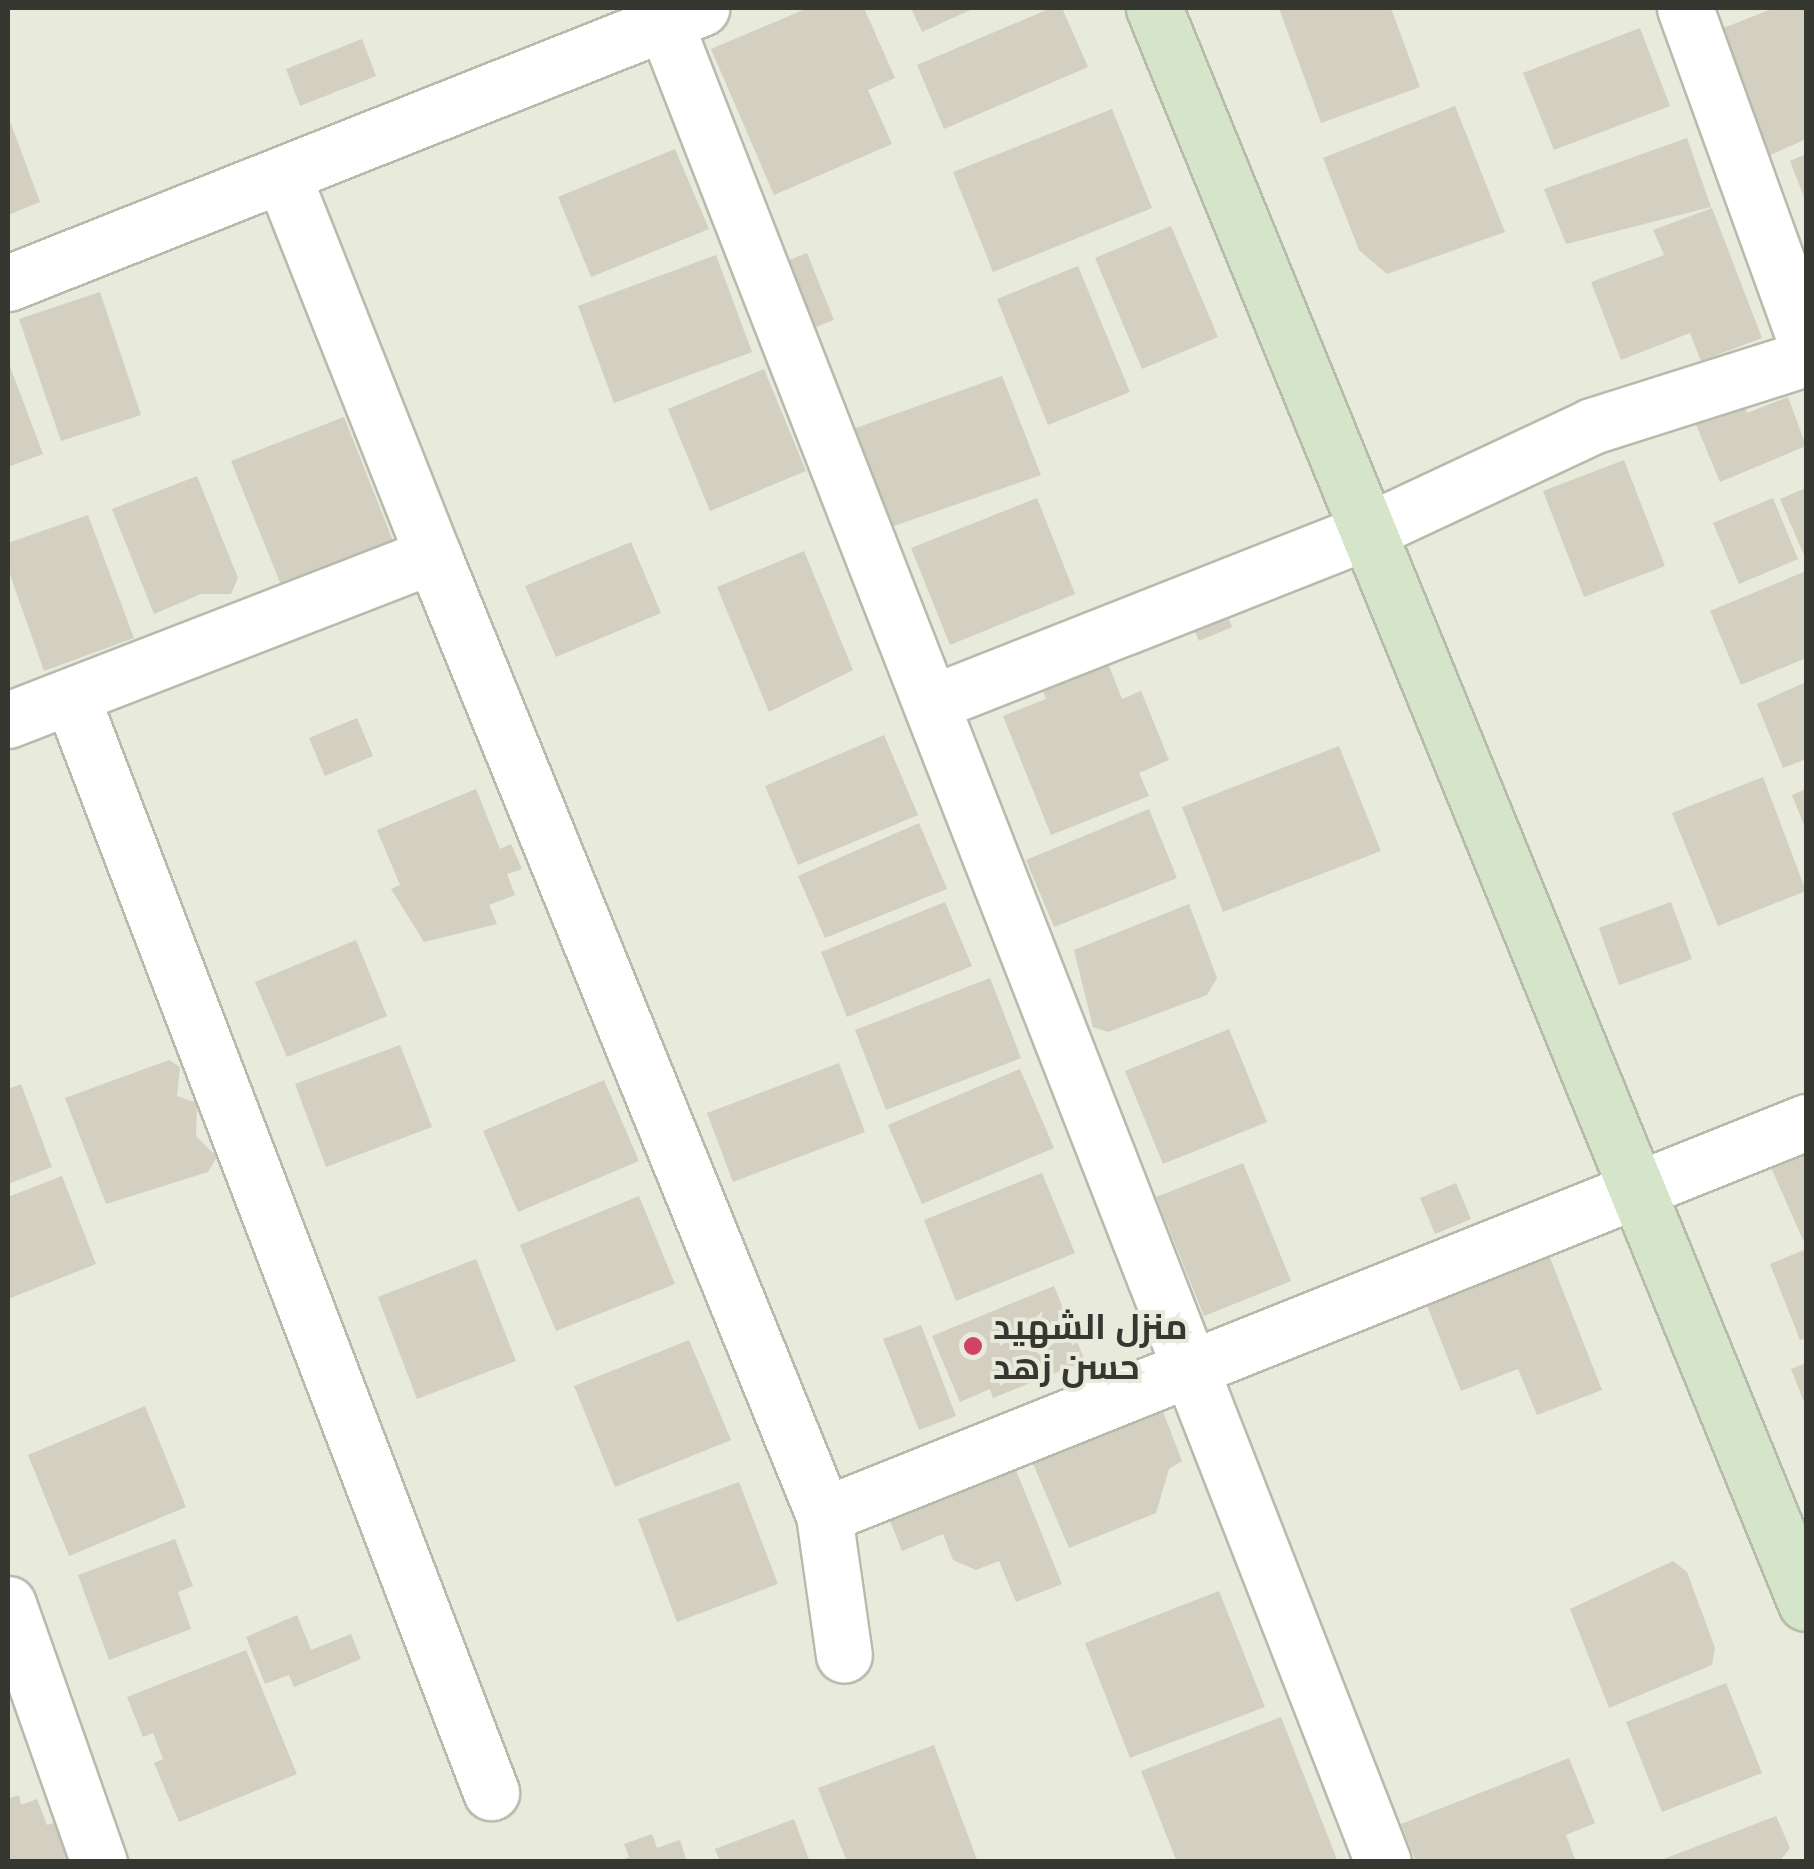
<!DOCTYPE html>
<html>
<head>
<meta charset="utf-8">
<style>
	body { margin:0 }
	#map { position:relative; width:1814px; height:1869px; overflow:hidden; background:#e8eadc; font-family:"PT Serif",Cairo,serif }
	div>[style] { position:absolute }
	.building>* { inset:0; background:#d3cfc1 }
	.roads { filter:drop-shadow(2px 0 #b8baac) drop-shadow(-2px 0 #b8baac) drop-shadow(0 2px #b8baac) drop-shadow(0 -2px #b8baac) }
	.street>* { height:55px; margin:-27.5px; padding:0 27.5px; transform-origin:27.5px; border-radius:27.5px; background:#fff }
	.secondary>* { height:55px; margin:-27.5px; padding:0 27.5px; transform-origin:27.5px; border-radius:27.5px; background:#d4e5c9 }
	.dots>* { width:28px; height:28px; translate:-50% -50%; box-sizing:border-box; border:5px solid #e8eadc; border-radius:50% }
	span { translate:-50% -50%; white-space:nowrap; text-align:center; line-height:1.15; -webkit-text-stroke:8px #e8eadc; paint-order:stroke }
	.poi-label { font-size:35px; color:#363731; font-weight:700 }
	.left { translate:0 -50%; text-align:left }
	.frame { position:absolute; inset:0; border:10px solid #363731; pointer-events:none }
</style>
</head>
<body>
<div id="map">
	<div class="building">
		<i style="clip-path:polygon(808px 8px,864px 8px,895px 78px,868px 90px,892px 144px,774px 195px,711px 49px)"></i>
		<i style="clip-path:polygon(911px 8px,975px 8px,922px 32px)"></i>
		<i style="clip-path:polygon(1051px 8px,1062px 8px,1088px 67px,944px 129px,917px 65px)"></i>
		<i style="clip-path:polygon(1279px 8px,1391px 8px,1420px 87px,1321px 123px)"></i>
		<i style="clip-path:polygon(1774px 8px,1806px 8px,1806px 139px,1768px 156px,1716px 31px)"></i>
		<i style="clip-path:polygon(1640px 28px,1670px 106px,1554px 150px,1523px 73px)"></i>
		<i style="clip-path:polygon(362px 39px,376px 76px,300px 106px,286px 69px)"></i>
		<i style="clip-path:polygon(1455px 106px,1505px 232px,1387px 274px,1359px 250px,1323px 158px)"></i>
		<i style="clip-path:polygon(1112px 109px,1152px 208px,993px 272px,953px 172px)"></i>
		<i style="clip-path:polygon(8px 116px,40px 202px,8px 215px)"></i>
		<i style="clip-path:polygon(1687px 138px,1711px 207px,1566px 244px,1544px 189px)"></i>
		<i style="clip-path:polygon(675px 149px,709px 229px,591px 277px,558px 197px)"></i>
		<i style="clip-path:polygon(1806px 154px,1806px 202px,1790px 161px)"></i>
		<i style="clip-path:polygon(1712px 208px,1762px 338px,1701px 361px,1690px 333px,1621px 360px,1591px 282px,1664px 255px,1653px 230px)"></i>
		<i style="clip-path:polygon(1171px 226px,1218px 337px,1142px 369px,1095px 258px)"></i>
		<i style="clip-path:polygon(807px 253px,834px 320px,803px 332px,777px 265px)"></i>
		<i style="clip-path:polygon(716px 255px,752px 352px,614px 403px,578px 306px)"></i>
		<i style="clip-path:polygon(1078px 266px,1130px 392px,1048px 425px,997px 299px)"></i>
		<i style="clip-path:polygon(100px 292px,141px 415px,61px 441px,19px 319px)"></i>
		<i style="clip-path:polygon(8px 361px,43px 454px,8px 467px)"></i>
		<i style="clip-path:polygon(764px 369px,806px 471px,710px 511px,668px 409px)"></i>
		<i style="clip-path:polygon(1002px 376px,1041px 475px,891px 527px,853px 429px)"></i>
		<i style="clip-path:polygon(1740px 395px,1747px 413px,1788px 397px,1806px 446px,1720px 482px,1692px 415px)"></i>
		<i style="clip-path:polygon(344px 417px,393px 541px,281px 585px,231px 461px)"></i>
		<i style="clip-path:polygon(1624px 460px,1665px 566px,1584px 597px,1543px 491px)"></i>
		<i style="clip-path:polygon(197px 476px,238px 578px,231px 594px,201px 594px,154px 614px,112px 509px)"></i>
		<i style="clip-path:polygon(1806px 488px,1806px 560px,1780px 499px)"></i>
		<i style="clip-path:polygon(1037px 498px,1075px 594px,950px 645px,911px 548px)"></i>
		<i style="clip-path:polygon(1773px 498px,1798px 559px,1739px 584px,1713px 523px)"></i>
		<i style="clip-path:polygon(88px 515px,134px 638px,44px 671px,8px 569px,8px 543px)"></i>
		<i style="clip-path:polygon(631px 542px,661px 613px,556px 657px,525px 586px)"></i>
		<i style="clip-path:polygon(804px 551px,853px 670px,769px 712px,717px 587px)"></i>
		<i style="clip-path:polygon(1806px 571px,1806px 658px,1741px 685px,1710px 611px)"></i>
		<i style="clip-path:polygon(1225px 609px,1232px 627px,1199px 641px,1191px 622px)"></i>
		<i style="clip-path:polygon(1102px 648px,1122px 699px,1141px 691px,1169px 760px,1139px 773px,1149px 796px,1051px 835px,1003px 716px,1046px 699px,1036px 674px)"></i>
		<i style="clip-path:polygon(1806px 682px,1806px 759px,1783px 768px,1757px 704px)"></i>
		<i style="clip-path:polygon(357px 718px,373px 756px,325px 776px,309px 738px)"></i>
		<i style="clip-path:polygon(884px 735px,918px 815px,798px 865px,765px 786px)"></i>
		<i style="clip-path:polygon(1339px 746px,1381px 851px,1223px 912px,1182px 807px)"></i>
		<i style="clip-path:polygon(1763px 777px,1806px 891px,1718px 926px,1672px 813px)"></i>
		<i style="clip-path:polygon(476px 789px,500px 849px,511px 844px,522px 869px,507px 874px,515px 895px,489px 905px,497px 924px,424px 942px,391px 889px,400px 885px,377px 830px)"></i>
		<i style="clip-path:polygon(1806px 789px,1806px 830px,1792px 795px)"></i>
		<i style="clip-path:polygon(1149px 809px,1177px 878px,1054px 927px,1026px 860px)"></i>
		<i style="clip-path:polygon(919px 823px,947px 889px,825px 938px,798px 876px)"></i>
		<i style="clip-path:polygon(945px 902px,972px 966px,847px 1017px,821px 952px)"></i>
		<i style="clip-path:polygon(1671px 902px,1692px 959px,1619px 985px,1599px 928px)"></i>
		<i style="clip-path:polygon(1189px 904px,1217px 978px,1207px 995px,1108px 1032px,1093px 1027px,1074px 950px)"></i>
		<i style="clip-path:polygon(356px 940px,387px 1016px,287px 1057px,255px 982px)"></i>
		<i style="clip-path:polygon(990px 978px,1021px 1058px,886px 1110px,855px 1030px)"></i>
		<i style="clip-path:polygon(1229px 1029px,1267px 1122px,1163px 1164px,1125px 1071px)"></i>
		<i style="clip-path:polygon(400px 1045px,432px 1127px,326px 1167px,295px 1084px)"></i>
		<i style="clip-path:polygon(169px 1060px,180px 1067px,177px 1096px,197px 1103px,196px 1136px,217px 1157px,208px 1172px,106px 1204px,65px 1098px)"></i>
		<i style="clip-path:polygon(839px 1063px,865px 1132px,733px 1182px,707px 1113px)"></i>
		<i style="clip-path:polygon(1020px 1069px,1054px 1148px,922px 1204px,888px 1125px)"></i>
		<i style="clip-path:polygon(604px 1080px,639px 1161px,518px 1212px,483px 1131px)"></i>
		<i style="clip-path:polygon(21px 1084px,52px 1167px,8px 1184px,8px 1089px)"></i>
		<i style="clip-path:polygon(1806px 1149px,1806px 1238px,1803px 1240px,1770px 1165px)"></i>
		<i style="clip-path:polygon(1243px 1163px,1291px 1281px,1204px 1316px,1156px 1197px)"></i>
		<i style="clip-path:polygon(1042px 1173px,1075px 1253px,956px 1301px,924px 1220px)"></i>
		<i style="clip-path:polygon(62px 1176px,96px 1264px,8px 1299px,8px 1197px)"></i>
		<i style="clip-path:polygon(1456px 1183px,1471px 1219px,1435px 1234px,1420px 1198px)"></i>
		<i style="clip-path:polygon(639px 1196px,675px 1284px,556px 1331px,520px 1245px)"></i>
		<i style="clip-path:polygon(1545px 1245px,1602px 1390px,1537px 1415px,1518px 1369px,1461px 1391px,1422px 1293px)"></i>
		<i style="clip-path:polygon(1806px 1249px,1806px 1338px,1800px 1340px,1770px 1264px)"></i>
		<i style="clip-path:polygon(476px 1259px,516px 1361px,417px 1399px,378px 1297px)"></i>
		<i style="clip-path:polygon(1054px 1286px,1085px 1361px,993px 1398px,990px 1389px,960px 1402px,932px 1336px)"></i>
		<i style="clip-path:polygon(921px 1325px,956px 1416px,919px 1430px,883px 1339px)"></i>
		<i style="clip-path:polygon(689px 1340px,731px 1440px,615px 1487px,574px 1386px)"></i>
		<i style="clip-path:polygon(1806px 1363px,1806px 1407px,1791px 1369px)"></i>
		<i style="clip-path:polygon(1157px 1396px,1182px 1461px,1169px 1469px,1156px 1513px,1069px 1548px,1028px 1452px)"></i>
		<i style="clip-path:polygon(145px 1406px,186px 1507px,69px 1556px,28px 1455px)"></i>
		<i style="clip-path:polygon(1009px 1453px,1062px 1584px,1016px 1602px,999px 1561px,976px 1570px,953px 1560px,943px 1534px,902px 1551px,883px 1503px)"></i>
		<i style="clip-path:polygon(739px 1482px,778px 1584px,677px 1622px,638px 1519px)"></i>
		<i style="clip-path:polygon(175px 1539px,193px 1586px,178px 1592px,191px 1629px,109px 1660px,78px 1575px)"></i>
		<i style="clip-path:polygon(1673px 1561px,1687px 1572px,1715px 1648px,1712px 1665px,1609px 1708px,1570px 1609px)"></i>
		<i style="clip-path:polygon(1219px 1591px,1265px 1707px,1130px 1758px,1085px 1643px)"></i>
		<i style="clip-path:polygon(297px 1615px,311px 1650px,351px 1634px,361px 1659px,294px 1687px,289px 1675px,265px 1684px,246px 1637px)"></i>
		<i style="clip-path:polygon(246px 1650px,297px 1774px,179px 1822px,154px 1763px,163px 1759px,153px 1733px,143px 1737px,127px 1697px)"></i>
		<i style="clip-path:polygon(1726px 1683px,1762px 1773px,1662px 1812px,1626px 1722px)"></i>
		<i style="clip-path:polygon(1281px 1717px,1338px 1862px,1177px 1862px,1141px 1771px)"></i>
		<i style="clip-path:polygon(934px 1745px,978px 1862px,847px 1862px,818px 1788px)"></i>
		<i style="clip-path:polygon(1569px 1758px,1595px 1823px,1566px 1835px,1576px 1862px,1416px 1862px,1401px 1824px)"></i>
		<i style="clip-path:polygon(19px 1795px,21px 1805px,37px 1799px,47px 1825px,59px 1821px,73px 1862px,8px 1862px,8px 1799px)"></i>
		<i style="clip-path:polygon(1776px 1816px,1790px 1848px,1779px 1862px,1656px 1862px)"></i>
		<i style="clip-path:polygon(794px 1819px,810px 1862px,720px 1862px,715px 1849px)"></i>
		<i style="clip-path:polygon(652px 1834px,657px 1848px,680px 1840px,687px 1862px,619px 1862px,629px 1857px,624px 1844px)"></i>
	</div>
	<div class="roads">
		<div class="street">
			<i style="left:659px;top:8px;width:1990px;rotate:68.67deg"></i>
			<i style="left:1685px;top:8px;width:356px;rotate:70.1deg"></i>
			<i style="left:284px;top:179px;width:404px;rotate:68.4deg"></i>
			<i style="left:8px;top:283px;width:746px;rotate:-21.64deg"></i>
			<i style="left:71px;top:696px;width:1174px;rotate:69.03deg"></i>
			<i style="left:934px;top:702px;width:466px;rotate:-21.5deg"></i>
			<i style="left:1368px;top:531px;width:247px;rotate:-25.1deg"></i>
			<i style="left:1592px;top:426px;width:225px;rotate:-17.6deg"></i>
			<i style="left:8px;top:720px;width:456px;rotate:-21.2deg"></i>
			<i style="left:433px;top:555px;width:1037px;rotate:67.84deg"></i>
			<i style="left:824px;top:1515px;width:141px;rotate:81.9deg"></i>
			<i style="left:824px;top:1515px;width:1058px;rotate:-21.81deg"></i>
			<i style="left:8px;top:1604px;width:274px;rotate:70.6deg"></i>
		</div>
		<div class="secondary">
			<i style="left:1154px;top:8px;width:1723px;rotate:67.77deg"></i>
		</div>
	</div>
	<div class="dots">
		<i style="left:973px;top:1346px;background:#d14269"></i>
	</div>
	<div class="poi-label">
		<span class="left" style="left:993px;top:1346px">منزل الشهيد<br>حسن زهد</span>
	</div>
	<div class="frame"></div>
</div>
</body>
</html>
